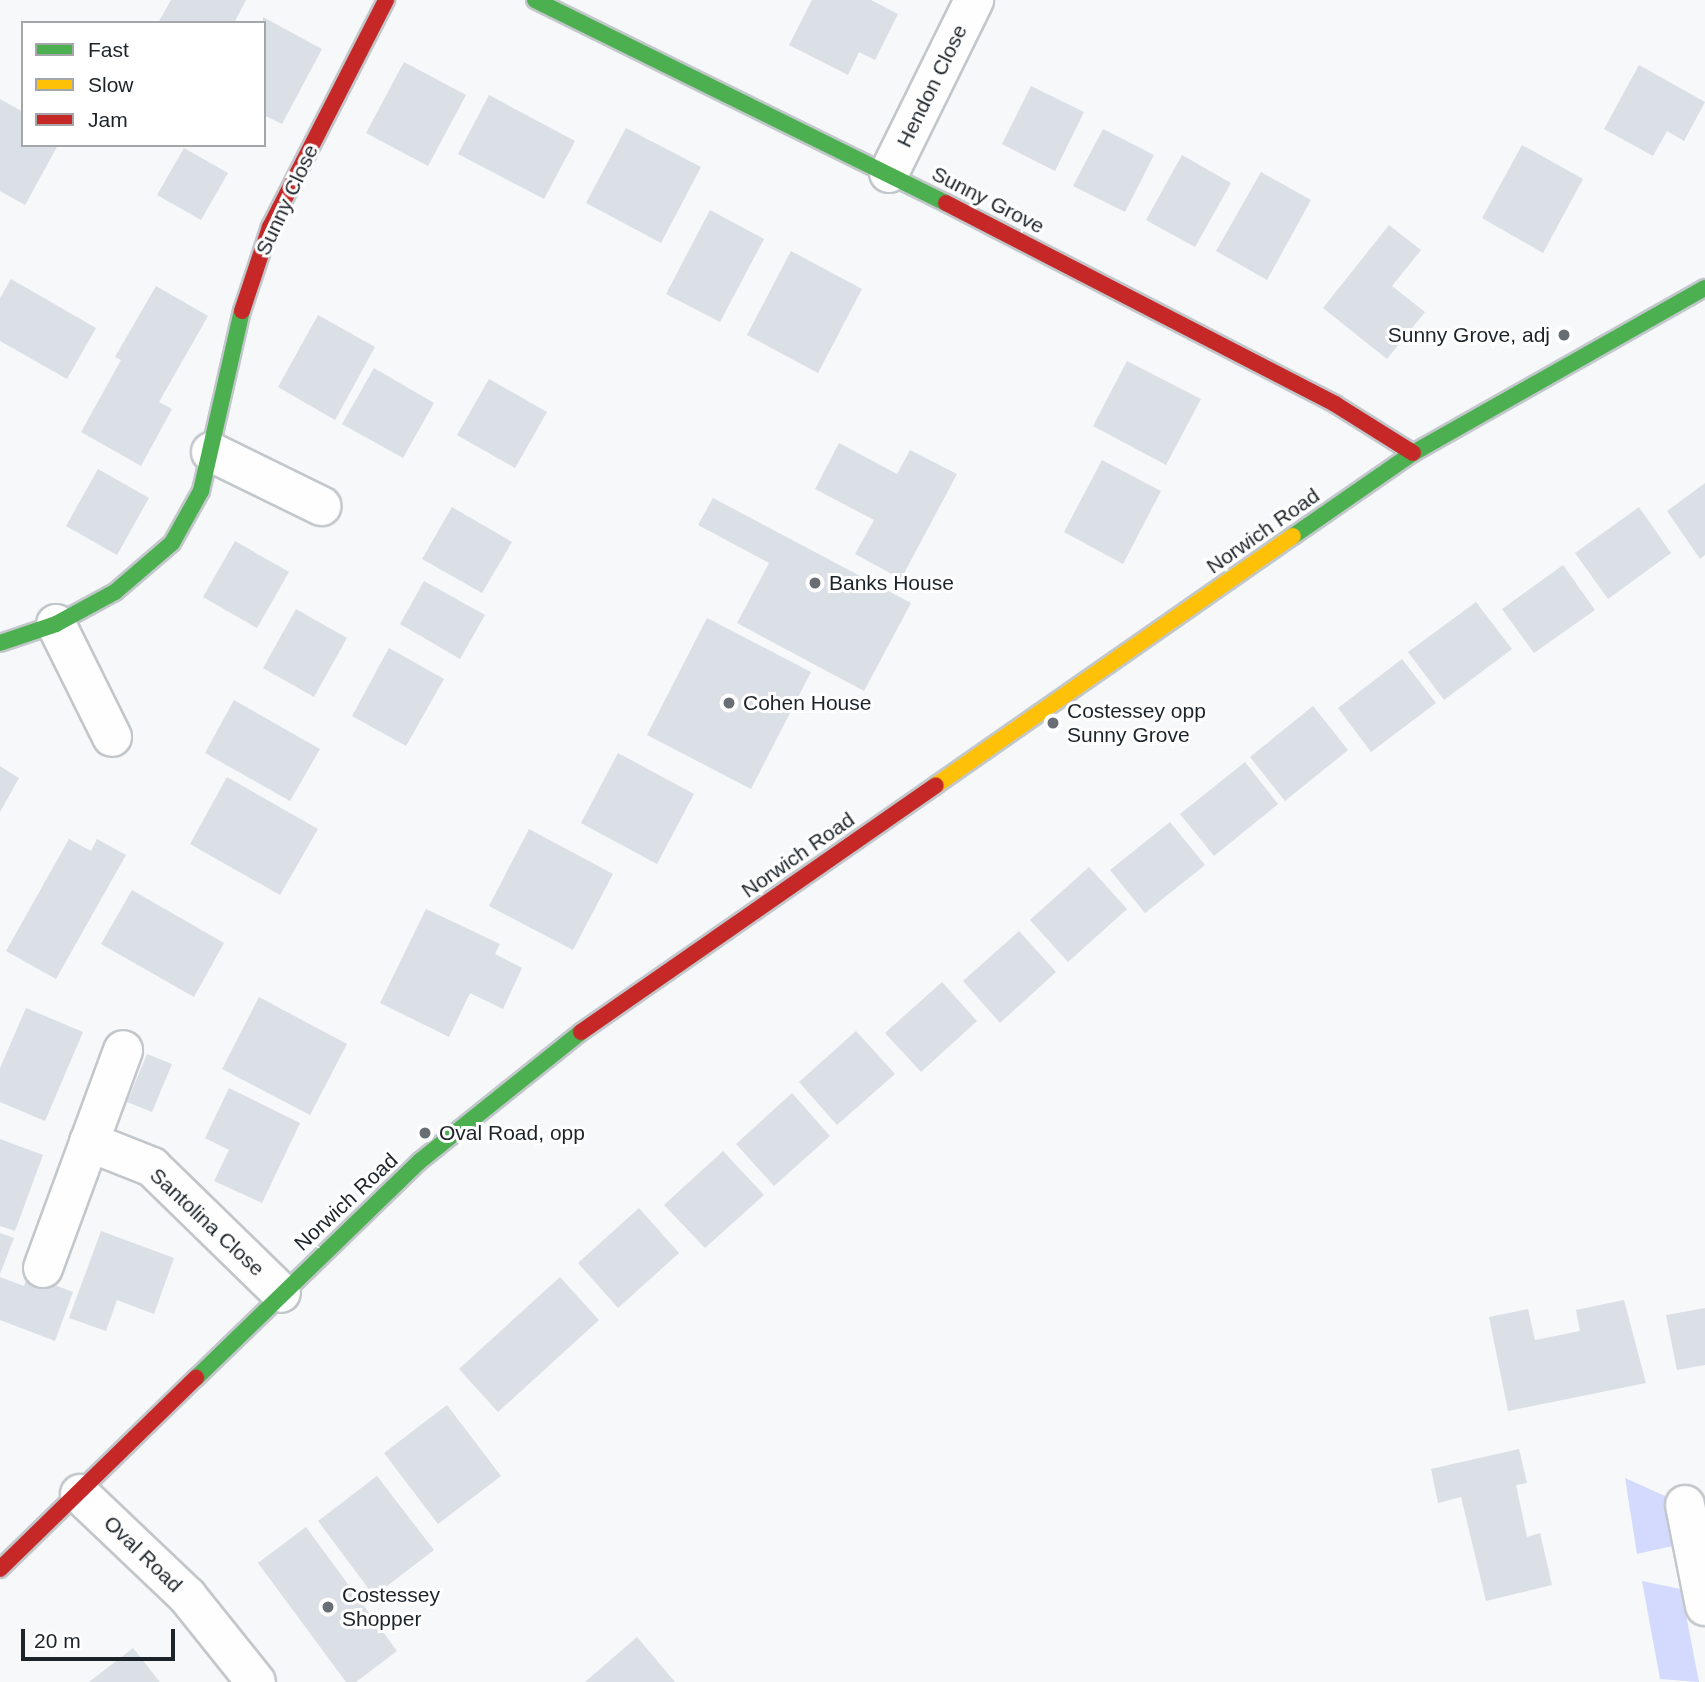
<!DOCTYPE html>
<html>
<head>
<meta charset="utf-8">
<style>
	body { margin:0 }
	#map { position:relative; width:1705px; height:1682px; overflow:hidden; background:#f6f8fa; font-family:Arial,sans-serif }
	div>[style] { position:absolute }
	.green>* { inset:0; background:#d4dafd }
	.building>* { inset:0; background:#dbdfe6 }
	.roads { filter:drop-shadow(2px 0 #c2c7cb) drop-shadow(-2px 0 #c2c7cb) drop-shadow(0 2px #c2c7cb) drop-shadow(0 -2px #c2c7cb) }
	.street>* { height:38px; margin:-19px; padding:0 19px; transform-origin:19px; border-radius:19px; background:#fefefe }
	.fast>* { height:16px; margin:-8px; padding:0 8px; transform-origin:8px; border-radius:8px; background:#4caf50 }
	.slow>* { height:16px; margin:-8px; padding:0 8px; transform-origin:8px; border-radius:8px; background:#ffc107 }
	.jam>* { height:16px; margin:-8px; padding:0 8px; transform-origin:8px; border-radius:8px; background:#c62828 }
	.dots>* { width:19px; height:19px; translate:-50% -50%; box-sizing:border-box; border:4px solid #fff; border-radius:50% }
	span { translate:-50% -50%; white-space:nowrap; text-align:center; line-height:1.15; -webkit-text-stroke:6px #fff; paint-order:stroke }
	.street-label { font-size:21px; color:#1c242a }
	.poi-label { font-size:21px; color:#1c242a }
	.right { translate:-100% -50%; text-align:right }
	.left { translate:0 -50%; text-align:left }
	.legend { position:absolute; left:21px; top:21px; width:245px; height:126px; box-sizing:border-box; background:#fff; border:2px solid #a4a7aa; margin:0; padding:9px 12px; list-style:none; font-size:21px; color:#1c242a }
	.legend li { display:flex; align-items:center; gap:14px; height:35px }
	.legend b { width:35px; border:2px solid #a4a7aa }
	.scale { position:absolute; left:21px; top:1629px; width:154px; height:32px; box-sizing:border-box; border:4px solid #1c242a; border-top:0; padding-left:9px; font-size:21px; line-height:24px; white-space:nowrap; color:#1c242a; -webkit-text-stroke:5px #fff; paint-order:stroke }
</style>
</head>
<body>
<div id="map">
	<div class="green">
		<i style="clip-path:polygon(1625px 1478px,1665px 1496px,1677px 1545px,1637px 1554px)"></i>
		<i style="clip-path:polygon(1642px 1581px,1681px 1589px,1699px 1682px,1660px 1679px)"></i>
	</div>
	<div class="building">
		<i style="clip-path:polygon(171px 0,246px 0,234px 23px,158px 23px)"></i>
		<i style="clip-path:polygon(812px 0,871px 0,898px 14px,875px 60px,859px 52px,848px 75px,789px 45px)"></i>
		<i style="clip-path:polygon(263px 17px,322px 49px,282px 124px,264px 115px)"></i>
		<i style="clip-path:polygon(404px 62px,466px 95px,428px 166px,366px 133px)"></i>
		<i style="clip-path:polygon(1639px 65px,1705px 102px,1684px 141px,1667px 131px,1653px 156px,1604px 129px)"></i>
		<i style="clip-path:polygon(1031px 86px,1084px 112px,1055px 171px,1002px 144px)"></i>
		<i style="clip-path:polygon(489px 95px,575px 141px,544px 199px,458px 154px)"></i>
		<i style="clip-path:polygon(0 99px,23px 112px,23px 145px,58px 145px,25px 205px,0 191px)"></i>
		<i style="clip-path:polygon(626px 128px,701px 167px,661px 243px,586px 203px)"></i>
		<i style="clip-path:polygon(1103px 129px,1154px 155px,1125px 212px,1073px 186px)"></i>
		<i style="clip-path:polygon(1522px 145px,1583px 179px,1543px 253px,1482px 218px)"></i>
		<i style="clip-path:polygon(184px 148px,228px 173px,201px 220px,157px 195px)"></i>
		<i style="clip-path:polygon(1182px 155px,1231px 183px,1195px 247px,1146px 220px)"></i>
		<i style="clip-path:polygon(1261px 172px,1311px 200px,1267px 280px,1216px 251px)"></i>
		<i style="clip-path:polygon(710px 210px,764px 239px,720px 322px,666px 294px)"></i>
		<i style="clip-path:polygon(1389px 225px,1421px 250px,1392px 286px,1425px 312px,1387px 359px,1323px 308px)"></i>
		<i style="clip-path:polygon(791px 251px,862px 289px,818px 373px,747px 335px)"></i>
		<i style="clip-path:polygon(11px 279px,96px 328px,67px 379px,0 341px,0 298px)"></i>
		<i style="clip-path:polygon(156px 286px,208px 316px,159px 402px,172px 409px,141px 466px,81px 432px,121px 360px,115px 357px)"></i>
		<i style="clip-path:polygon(318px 315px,375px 347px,335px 420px,278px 387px)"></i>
		<i style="clip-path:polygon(1127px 361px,1201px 399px,1166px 465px,1093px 426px)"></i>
		<i style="clip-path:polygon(374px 368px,434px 403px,403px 458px,342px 424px)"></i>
		<i style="clip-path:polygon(489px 379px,547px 412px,515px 468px,457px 435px)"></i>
		<i style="clip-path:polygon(839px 443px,897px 474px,910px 450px,957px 474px,901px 579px,855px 554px,874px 520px,815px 489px)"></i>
		<i style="clip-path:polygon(1102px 460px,1161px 491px,1123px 564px,1064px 532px)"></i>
		<i style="clip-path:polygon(98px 469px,149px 498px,117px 555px,66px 526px)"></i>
		<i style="clip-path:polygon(1705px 483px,1705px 555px,1700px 559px,1667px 511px)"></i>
		<i style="clip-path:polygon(713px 498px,911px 603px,864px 691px,737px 623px,769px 563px,698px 525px)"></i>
		<i style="clip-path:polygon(452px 507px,512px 542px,482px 593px,422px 559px)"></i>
		<i style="clip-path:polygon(1639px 507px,1671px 553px,1608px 599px,1575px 553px)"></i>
		<i style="clip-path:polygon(235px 541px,289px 572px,257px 628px,203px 597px)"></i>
		<i style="clip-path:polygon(1563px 565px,1595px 610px,1534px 653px,1502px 609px)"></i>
		<i style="clip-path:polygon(424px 581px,485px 615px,460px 659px,400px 624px)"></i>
		<i style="clip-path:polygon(1476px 602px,1512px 649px,1444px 700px,1408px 652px)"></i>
		<i style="clip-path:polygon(296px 609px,347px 638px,314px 697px,263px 668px)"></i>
		<i style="clip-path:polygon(707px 618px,811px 672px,751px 789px,647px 735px)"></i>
		<i style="clip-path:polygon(389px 648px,444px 679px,406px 746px,352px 716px)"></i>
		<i style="clip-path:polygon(1402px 659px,1436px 703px,1371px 752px,1338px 708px)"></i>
		<i style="clip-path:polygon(234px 700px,320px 749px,290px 801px,205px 753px)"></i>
		<i style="clip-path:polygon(1313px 706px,1348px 750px,1285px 801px,1250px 757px)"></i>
		<i style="clip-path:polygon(618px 753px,694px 794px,657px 864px,581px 823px)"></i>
		<i style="clip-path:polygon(1245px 762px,1278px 804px,1214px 856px,1180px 814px)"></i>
		<i style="clip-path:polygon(0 766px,19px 778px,0 812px)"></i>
		<i style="clip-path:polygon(227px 777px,318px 829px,280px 895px,190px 844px)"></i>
		<i style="clip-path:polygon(1170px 822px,1205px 865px,1145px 913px,1110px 870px)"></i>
		<i style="clip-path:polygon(529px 829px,613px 874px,573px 950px,489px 906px)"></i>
		<i style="clip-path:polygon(69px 839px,91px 851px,97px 839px,126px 855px,56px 979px,6px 951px)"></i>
		<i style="clip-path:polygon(1089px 867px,1127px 909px,1068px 962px,1030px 920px)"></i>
		<i style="clip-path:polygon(132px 890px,224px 943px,194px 997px,101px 944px)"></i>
		<i style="clip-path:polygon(426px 909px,500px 944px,495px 954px,522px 968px,503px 1009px,470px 993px,449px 1037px,380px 1003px)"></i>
		<i style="clip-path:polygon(1019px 931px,1056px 972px,1000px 1023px,963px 981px)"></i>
		<i style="clip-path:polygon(942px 982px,977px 1021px,921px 1072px,885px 1033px)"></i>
		<i style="clip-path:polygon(259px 997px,347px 1044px,310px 1115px,222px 1069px)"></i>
		<i style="clip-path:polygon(26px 1008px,83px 1032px,45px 1121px,0 1102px,0 1068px)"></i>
		<i style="clip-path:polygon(856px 1031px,895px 1074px,837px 1125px,799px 1082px)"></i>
		<i style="clip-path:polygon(147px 1054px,172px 1064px,152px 1112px,127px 1102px)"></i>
		<i style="clip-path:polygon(229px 1088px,300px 1123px,262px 1203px,214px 1181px,229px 1150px,205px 1138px)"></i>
		<i style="clip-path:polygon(792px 1093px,830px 1136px,774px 1186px,736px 1144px)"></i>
		<i style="clip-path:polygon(0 1139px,43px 1155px,15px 1231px,0 1226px)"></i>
		<i style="clip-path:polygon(723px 1151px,764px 1195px,705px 1248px,664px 1205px)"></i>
		<i style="clip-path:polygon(639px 1208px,679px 1253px,618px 1308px,578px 1263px)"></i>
		<i style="clip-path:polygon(101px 1231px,174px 1258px,154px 1314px,117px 1300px,106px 1331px,69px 1318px)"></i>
		<i style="clip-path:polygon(0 1233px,14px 1238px,0 1274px)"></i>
		<i style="clip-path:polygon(28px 1275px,73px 1292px,55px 1341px,0 1320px,0 1277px,24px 1286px)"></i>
		<i style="clip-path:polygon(560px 1277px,599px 1320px,498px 1412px,459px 1369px)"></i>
		<i style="clip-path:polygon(1624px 1300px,1646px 1383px,1508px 1411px,1489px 1317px,1528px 1309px,1535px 1340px,1580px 1331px,1576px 1310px)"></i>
		<i style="clip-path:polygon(1705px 1308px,1705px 1365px,1677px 1370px,1666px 1315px)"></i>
		<i style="clip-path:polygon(447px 1405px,501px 1476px,438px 1524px,384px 1453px)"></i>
		<i style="clip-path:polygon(1519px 1449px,1527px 1483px,1516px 1485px,1523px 1518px,1527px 1537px,1540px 1533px,1552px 1585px,1486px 1601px,1461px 1497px,1438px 1503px,1431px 1469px)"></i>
		<i style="clip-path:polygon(377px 1476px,434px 1550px,374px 1596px,318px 1521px)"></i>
		<i style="clip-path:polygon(306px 1527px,397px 1651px,356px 1682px,346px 1682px,258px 1563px)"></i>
		<i style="clip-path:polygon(637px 1637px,675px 1682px,585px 1682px)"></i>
		<i style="clip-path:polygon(133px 1648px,160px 1682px,89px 1682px)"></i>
	</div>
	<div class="roads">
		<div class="street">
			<i style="left:889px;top:173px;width:193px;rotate:-63.8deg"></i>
			<i style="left:211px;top:452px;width:123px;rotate:26.1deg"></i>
			<i style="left:56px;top:624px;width:126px;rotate:63.6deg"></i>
			<i style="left:89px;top:1142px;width:68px;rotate:21.6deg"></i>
			<i style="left:152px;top:1167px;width:180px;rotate:44.3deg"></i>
			<i style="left:43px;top:1268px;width:232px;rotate:-69.8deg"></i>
			<i style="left:80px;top:1494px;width:148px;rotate:43.6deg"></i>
			<i style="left:187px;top:1596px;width:110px;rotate:51.3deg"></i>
			<i style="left:1685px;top:1505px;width:103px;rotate:78.8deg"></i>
		</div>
		<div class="fast">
			<i style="left:535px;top:0;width:458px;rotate:26.3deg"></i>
			<i style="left:1293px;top:536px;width:146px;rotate:-34.7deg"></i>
			<i style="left:1413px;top:453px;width:335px;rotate:-29.5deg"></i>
			<i style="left:0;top:643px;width:59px;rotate:-18.7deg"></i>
			<i style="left:56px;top:624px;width:67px;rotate:-28.5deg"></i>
			<i style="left:115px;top:592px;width:75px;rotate:-40.7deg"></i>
			<i style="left:172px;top:543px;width:60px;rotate:-60.9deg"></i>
			<i style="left:201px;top:491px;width:185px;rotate:-77.2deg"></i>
			<i style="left:196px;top:1378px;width:312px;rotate:-44.1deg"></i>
			<i style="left:420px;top:1161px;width:206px;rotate:-38.7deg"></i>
		</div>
		<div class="slow">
			<i style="left:936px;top:785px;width:435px;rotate:-34.9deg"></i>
		</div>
		<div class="jam">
			<i style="left:946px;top:203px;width:438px;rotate:27.3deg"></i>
			<i style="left:1335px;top:404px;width:92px;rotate:32.1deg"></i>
			<i style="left:242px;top:311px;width:89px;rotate:-71.6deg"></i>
			<i style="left:270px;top:227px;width:255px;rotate:-62.9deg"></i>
			<i style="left:581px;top:1032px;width:432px;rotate:-34.8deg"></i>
			<i style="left:0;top:1569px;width:274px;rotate:-44.3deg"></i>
		</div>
	</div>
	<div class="dots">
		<i style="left:1564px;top:335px;background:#686e73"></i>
		<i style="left:815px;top:583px;background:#686e73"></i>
		<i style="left:729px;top:703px;background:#686e73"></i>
		<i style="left:1053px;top:723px;background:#686e73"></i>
		<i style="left:425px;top:1133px;background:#686e73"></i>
		<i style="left:328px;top:1607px;background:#686e73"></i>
	</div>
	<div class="street-label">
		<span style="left:932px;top:86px;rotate:-64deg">Hendon Close</span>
		<span style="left:287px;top:200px;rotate:-65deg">Sunny Close</span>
		<span style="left:988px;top:200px;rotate:27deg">Sunny Grove</span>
		<span style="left:1263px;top:531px;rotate:-35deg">Norwich Road</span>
		<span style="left:798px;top:855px;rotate:-35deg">Norwich Road</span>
		<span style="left:346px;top:1202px;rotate:-43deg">Norwich Road</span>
		<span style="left:207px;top:1222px;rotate:43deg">Santolina Close</span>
		<span style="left:143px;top:1554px;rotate:44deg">Oval Road</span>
	</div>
	<div class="poi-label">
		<span class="right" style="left:1550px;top:335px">Sunny Grove, adj</span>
		<span class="left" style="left:829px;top:583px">Banks House</span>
		<span class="left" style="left:743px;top:703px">Cohen House</span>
		<span class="left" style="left:1067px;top:723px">Costessey opp<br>Sunny Grove</span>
		<span class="left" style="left:439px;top:1133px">Oval Road, opp</span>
		<span class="left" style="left:342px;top:1607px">Costessey<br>Shopper</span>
	</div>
	<ul class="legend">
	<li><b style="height:9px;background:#4caf50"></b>Fast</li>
	<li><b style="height:9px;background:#ffc107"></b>Slow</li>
	<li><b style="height:9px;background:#c62828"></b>Jam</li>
	</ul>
	<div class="scale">20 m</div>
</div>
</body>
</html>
